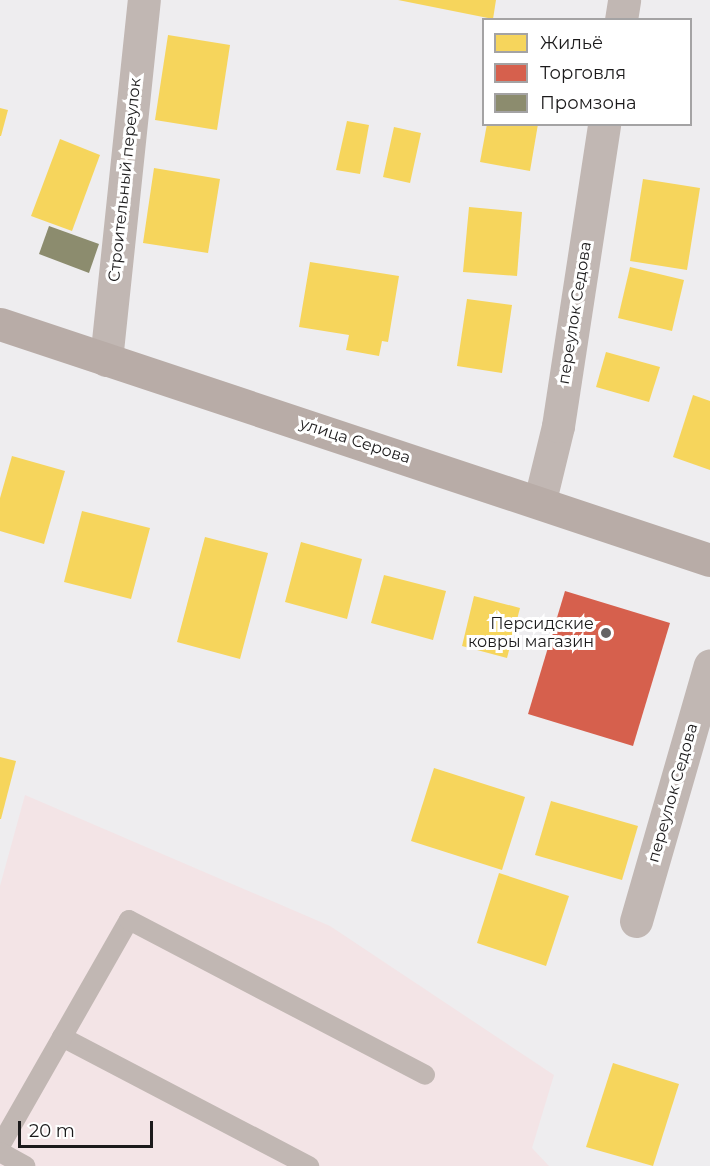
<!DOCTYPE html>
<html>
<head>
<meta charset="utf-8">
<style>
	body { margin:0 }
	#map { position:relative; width:710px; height:1166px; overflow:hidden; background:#eeedef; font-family:Montserrat,sans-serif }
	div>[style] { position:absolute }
	.industrial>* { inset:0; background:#f3e4e6 }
	.homes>* { inset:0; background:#f6d55c }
	.shops>* { inset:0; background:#d6604d }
	.industry>* { inset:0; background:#8c8c6e }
	.service>* { height:20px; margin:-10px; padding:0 10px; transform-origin:10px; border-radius:10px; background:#c1b7b3 }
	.minor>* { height:33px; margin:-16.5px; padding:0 16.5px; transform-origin:16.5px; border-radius:16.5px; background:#c1b7b3 }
	.secondary>* { height:33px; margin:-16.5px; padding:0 16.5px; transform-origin:16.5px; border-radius:16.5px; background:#b8aca7 }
	.dots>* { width:16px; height:16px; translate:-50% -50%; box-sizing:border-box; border:3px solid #fff; border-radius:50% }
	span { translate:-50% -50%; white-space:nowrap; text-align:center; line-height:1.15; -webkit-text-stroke:6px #fff; paint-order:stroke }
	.street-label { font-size:16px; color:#1b1a1b }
	.poi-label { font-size:16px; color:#1b1a1b }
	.right { translate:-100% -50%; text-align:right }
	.legend { position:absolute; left:482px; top:18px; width:210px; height:108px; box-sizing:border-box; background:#fff; border:2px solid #a4a3a4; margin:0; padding:8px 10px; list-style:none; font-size:18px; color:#1b1a1b }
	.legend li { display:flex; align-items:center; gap:12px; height:30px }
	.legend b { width:30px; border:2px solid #a4a3a4 }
	.scale { position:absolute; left:18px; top:1121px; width:135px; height:27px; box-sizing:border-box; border:3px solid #1b1a1b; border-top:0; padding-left:8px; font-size:18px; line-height:21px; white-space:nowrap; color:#1b1a1b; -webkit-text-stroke:4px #fff; paint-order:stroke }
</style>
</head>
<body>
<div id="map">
	<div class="industrial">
		<i style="clip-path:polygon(25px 795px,330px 926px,554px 1075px,532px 1148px,549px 1166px,0 1166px,0 886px)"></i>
	</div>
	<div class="homes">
		<i style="clip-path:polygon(398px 0,496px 0,493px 19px)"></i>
		<i style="clip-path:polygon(168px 35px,230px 45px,217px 130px,155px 120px)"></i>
		<i style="clip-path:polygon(0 108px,8px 110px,1px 136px,0 136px)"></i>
		<i style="clip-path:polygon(347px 121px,369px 125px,360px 174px,336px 170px)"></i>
		<i style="clip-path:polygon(487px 124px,538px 124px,530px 171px,480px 162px)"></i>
		<i style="clip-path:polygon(394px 127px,421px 133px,410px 183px,383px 177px)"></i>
		<i style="clip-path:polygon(60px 139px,100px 155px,72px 231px,31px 216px)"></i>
		<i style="clip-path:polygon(154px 168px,220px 179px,208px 253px,143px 243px)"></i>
		<i style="clip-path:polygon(643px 179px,700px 188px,687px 270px,630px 261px)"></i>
		<i style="clip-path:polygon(469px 207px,522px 212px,517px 276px,463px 272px)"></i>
		<i style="clip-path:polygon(310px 262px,399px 276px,388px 342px,382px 341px,379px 356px,346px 350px,349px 335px,299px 327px)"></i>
		<i style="clip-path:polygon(630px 267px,684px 280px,672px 331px,618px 318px)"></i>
		<i style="clip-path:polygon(467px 299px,512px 305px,502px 373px,457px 366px)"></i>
		<i style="clip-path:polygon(606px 352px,660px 367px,649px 402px,596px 387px)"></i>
		<i style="clip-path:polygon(693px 395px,710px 401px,710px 470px,673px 457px)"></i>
		<i style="clip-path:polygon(12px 456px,65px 471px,44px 544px,0 531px,0 498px)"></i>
		<i style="clip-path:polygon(82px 511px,150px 528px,131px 599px,64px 582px)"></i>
		<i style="clip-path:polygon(205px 537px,268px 553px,240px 659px,177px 642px)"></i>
		<i style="clip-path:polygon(301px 542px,362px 559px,347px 619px,285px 602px)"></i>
		<i style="clip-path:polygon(384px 575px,446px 591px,433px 640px,371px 623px)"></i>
		<i style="clip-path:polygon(474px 596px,520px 608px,507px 658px,462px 646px)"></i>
		<i style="clip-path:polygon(0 757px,16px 761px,1px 819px,0 819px)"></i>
		<i style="clip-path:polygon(434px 768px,525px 797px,502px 870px,411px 841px)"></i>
		<i style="clip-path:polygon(551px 801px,638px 826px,622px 880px,535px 855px)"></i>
		<i style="clip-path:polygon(499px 873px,569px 896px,546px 966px,477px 943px)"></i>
		<i style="clip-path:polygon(613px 1063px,679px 1084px,653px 1166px,586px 1147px)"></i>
	</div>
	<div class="shops">
		<i style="clip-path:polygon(565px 591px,670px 623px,633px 746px,528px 714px)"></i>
	</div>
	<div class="industry">
		<i style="clip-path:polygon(49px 226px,99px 244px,89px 273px,39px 254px)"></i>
	</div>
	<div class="service">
		<i style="left:62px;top:1037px;width:279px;rotate:27.6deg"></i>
		<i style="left:0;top:1146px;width:260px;rotate:-60.3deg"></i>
		<i style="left:129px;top:920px;width:334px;rotate:27.6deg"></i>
		<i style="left:0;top:1152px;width:29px;rotate:29deg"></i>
	</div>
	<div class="minor">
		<i style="left:621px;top:20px;width:20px;rotate:-81deg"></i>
		<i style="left:106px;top:360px;width:362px;rotate:-84deg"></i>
		<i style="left:540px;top:500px;width:76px;rotate:-76.3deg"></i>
		<i style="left:558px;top:426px;width:305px;rotate:-81.3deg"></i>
		<i style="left:636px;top:921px;width:266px;rotate:-73.9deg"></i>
	</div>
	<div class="secondary">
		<i style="left:0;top:324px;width:748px;rotate:18.39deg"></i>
	</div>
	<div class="dots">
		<i style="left:606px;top:633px;background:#656465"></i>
	</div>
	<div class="street-label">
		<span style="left:125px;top:180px;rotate:-84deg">Строительный переулок</span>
		<span style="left:575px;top:313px;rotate:-81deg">переулок Седова</span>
		<span style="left:355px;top:441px;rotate:18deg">улица Серова</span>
		<span style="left:673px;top:793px;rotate:-74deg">переулок Седова</span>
	</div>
	<div class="poi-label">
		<span class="right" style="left:594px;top:633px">Персидские<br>ковры магазин</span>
	</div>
	<ul class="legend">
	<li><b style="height:16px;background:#f6d55c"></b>Жильё</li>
	<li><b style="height:16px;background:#d6604d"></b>Торговля</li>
	<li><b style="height:16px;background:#8c8c6e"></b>Промзона</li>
	</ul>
	<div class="scale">20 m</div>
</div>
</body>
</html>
